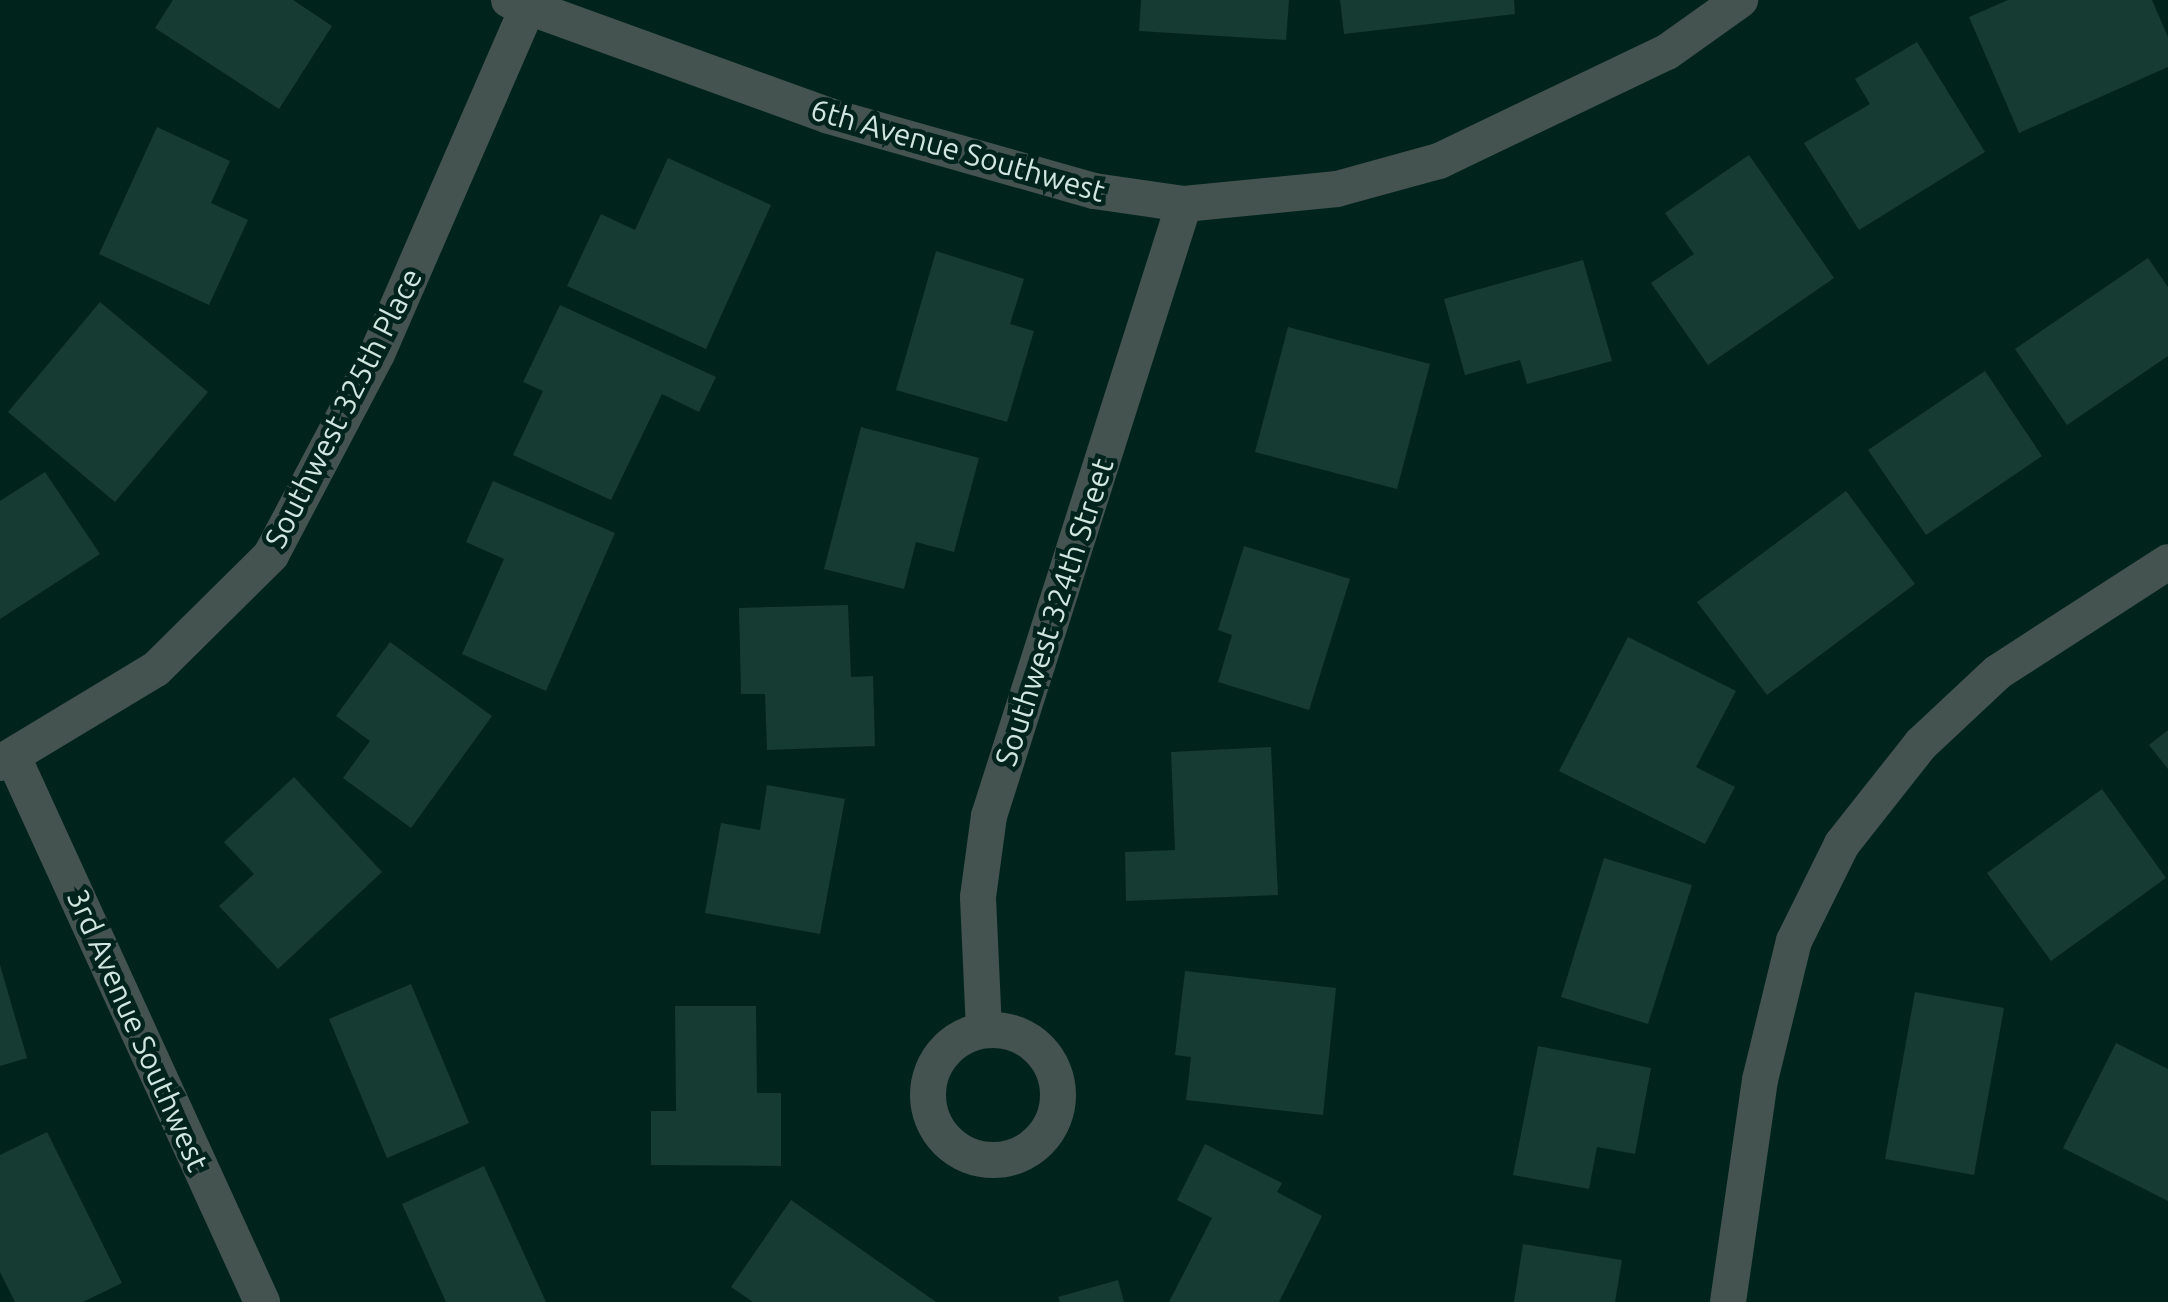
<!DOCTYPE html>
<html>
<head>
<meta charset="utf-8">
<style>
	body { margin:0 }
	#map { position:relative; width:2168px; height:1302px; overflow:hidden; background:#00241c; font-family:Ubuntu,sans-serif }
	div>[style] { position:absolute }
	.building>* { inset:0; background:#163b33 }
	.minor>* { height:36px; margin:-18px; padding:0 18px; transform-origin:18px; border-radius:18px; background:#44534f }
	.minor>.ring { margin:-18px; padding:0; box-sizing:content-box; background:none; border:36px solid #44534f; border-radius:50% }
	span { translate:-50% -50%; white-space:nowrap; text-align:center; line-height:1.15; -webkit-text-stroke:9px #00241c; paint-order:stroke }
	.street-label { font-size:30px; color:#d2e6e0 }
</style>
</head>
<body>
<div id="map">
	<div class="building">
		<i style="clip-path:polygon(173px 0,293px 0,332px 26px,279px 109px,155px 28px)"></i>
		<i style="clip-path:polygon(1141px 0,1289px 0,1286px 40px,1139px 31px)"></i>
		<i style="clip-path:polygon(1340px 0,1514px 0,1515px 14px,1344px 34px)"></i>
		<i style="clip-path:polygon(2008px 0,2152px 0,2168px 37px,2168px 67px,2019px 133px,1969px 17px)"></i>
		<i style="clip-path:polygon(1917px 42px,1985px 152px,1859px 230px,1804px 143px,1870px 104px,1855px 79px)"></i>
		<i style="clip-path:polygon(157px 127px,230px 161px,211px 203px,248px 220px,209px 305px,99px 254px)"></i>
		<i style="clip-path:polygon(1749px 155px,1834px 278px,1708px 365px,1651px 283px,1694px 254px,1665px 213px)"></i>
		<i style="clip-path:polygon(668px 158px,771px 205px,706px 349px,567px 286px,601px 214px,635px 230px)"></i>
		<i style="clip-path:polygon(936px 251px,1024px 279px,1010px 324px,1034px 331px,1007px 422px,896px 390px)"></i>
		<i style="clip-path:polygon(2148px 258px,2168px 287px,2168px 356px,2067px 425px,2015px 349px)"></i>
		<i style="clip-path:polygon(1583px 260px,1612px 361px,1527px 384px,1520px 360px,1465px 375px,1444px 299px)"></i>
		<i style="clip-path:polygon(100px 302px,208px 392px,115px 502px,8px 412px)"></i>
		<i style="clip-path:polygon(560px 305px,716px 377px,699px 412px,662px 394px,611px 500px,513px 455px,543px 391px,523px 382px)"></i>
		<i style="clip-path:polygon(1288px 327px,1430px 364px,1397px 489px,1255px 452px)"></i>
		<i style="clip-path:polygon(1985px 371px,2042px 456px,1926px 535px,1868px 450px)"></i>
		<i style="clip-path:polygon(861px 427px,979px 458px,954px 552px,916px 542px,904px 589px,824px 569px)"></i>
		<i style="clip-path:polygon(45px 472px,100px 554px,0 619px,0 501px)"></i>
		<i style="clip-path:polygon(493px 481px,615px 533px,546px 691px,462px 654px,504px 559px,466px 542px)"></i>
		<i style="clip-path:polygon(1846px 491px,1915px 584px,1767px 695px,1697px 602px)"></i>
		<i style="clip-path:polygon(1244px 546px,1350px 579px,1309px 710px,1218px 682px,1232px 635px,1218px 630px)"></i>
		<i style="clip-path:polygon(848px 605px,851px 677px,873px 676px,875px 746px,767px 750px,765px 694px,741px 694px,739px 608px)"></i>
		<i style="clip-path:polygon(1628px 637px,1736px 691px,1696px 767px,1735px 787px,1705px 844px,1559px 771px)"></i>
		<i style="clip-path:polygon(390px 642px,492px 716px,411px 828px,343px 778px,370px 741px,336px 716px)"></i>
		<i style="clip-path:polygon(2168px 730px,2168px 769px,2149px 745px)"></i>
		<i style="clip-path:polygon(1271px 747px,1278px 895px,1126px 901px,1125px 852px,1175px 850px,1171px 752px)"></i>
		<i style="clip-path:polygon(294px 777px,382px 872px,278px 969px,219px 906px,254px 874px,224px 842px)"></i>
		<i style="clip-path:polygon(767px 785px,845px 799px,820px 934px,705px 913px,721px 823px,760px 830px)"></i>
		<i style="clip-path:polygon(2102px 789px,2166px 878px,2051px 961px,1987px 873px)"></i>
		<i style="clip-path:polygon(1604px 858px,1692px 885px,1648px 1024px,1561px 997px)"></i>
		<i style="clip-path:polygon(0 965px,27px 1058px,0 1066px)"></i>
		<i style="clip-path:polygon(1185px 971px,1336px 988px,1323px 1115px,1186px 1100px,1191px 1057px,1175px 1055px)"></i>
		<i style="clip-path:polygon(411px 984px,469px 1123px,387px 1158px,329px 1019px)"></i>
		<i style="clip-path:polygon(1915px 992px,2004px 1008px,1974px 1175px,1885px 1159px)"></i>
		<i style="clip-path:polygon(675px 1006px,756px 1006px,757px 1093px,781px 1093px,781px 1166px,651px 1165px,651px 1111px,676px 1111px)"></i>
		<i style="clip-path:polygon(2116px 1043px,2168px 1069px,2168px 1201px,2063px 1148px)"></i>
		<i style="clip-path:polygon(1538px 1046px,1651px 1068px,1635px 1154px,1597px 1147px,1589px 1189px,1513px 1175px)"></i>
		<i style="clip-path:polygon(47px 1132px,122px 1283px,83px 1302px,15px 1302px,0 1272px,0 1155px)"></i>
		<i style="clip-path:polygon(1205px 1144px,1282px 1183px,1277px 1192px,1322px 1216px,1279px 1302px,1169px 1302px,1212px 1218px,1177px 1200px)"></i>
		<i style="clip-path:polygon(484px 1166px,546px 1302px,446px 1302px,402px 1204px)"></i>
		<i style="clip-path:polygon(791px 1200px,936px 1302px,753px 1302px,731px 1287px)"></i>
		<i style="clip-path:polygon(1523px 1244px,1622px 1260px,1615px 1302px,1514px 1302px)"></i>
		<i style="clip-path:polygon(1118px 1280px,1124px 1302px,1060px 1302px,1058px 1297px)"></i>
	</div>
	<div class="minor">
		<i style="left:509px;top:0;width:340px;rotate:19.9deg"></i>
		<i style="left:829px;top:116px;width:275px;rotate:15.8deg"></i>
		<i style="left:1094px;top:191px;width:91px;rotate:8.2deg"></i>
		<i style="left:1184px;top:204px;width:154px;rotate:-5.6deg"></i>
		<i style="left:1337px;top:189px;width:106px;rotate:-15.4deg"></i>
		<i style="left:1439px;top:161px;width:253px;rotate:-25.6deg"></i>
		<i style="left:1667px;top:52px;width:90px;rotate:-35.5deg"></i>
		<i style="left:14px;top:759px;width:597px;rotate:65.45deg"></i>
		<i style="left:0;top:763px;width:182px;rotate:-31.1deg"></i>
		<i style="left:156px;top:669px;width:162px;rotate:-44.7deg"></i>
		<i style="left:271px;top:555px;width:227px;rotate:-62.2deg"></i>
		<i style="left:377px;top:354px;width:373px;rotate:-66.5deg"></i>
		<i class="ring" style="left:928px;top:1030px;width:94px;height:94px"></i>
		<i style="left:984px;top:1030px;width:133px;rotate:-92.6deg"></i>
		<i style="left:978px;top:897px;width:82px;rotate:-82.3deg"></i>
		<i style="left:989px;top:816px;width:642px;rotate:-72.33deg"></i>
		<i style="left:1728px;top:1302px;width:224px;rotate:-81.8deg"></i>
		<i style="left:1760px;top:1080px;width:143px;rotate:-76.3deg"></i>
		<i style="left:1794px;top:941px;width:108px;rotate:-63.7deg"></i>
		<i style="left:1842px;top:844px;width:127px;rotate:-51.7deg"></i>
		<i style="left:1921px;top:744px;width:105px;rotate:-43.1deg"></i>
		<i style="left:1998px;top:672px;width:202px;rotate:-32.9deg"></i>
	</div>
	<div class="street-label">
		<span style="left:958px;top:150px;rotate:16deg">6th Avenue Southwest</span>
		<span style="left:343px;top:408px;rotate:-63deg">Southwest 325th Place</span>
		<span style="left:1054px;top:612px;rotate:-72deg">Southwest 324th Street</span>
		<span style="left:138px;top:1030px;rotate:66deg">3rd Avenue Southwest</span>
	</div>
</div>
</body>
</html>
